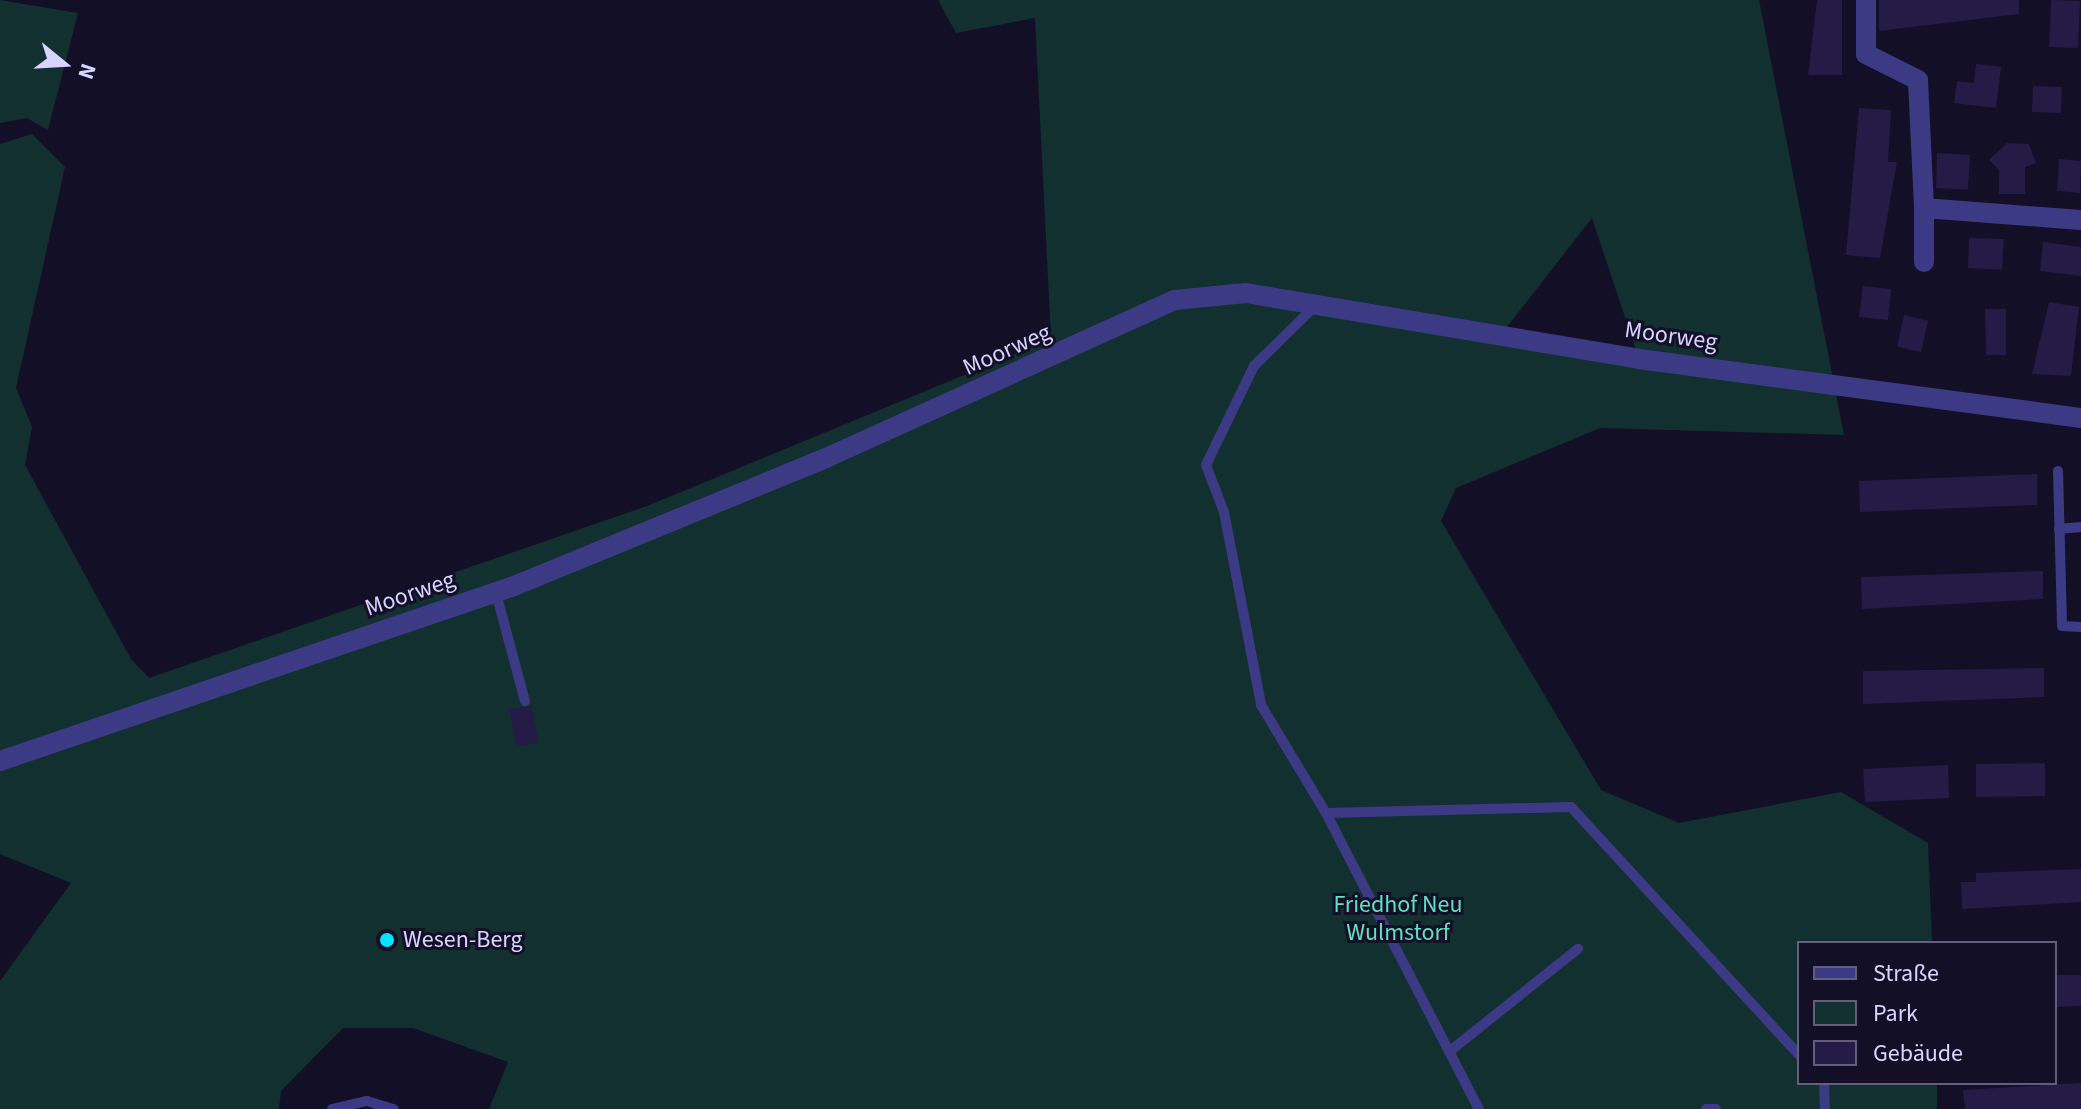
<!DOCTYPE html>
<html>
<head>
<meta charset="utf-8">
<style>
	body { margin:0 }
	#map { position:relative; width:2081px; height:1109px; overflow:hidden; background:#130f26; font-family:"Source Sans 3",sans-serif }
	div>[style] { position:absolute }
	.green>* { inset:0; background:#12302f }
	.building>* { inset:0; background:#241b47 }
	.service>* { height:10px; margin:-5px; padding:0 5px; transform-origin:5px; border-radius:5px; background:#3d3a85 }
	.minor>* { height:20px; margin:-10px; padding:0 10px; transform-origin:10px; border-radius:10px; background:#3d3a85 }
	.dots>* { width:22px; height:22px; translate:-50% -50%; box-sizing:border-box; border:4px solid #130f26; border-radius:50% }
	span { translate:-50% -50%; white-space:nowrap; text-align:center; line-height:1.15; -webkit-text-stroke:6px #130f26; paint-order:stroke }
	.street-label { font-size:24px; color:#d9d4ff }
	.park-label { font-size:24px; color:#5fe0c0 }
	.poi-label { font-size:24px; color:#d9d4ff }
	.left { translate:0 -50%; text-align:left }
	.legend { position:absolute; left:1797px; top:941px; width:260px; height:144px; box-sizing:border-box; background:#130f26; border:2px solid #625e7d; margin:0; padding:10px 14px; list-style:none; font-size:24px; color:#d9d4ff }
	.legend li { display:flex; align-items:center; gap:16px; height:40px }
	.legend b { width:40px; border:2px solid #625e7d }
	.north { position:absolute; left:24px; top:24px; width:80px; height:80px; -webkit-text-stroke:6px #130f26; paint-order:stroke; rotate:108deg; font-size:22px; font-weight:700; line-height:32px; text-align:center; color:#d9d4ff }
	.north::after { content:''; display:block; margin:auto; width:28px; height:36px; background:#d9d4ff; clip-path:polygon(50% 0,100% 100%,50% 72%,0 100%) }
</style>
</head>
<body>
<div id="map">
	<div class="green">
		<i style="clip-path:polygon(0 0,78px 13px,48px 130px,27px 118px,0 123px)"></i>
		<i style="clip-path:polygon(evenodd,938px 0,1759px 0,1844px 435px,1600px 428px,1456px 488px,1441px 521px,1601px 790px,1679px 823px,1841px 792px,1928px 843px,1932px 943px,1799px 943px,1799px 1083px,1937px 1083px,1937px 1109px,489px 1109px,508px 1062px,413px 1028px,343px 1028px,281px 1091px,279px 1109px,0 1109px,0 981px,71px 883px,0 854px,0 144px,32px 134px,65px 167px,16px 388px,32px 427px,25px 465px,131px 659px,149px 678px,647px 506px,1051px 339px,1035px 18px,956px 33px,938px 0,1592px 218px,1639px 359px,1500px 336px,1592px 218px)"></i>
	</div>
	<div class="building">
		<i style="clip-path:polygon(1817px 0,1842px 0,1842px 75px,1808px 75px)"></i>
		<i style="clip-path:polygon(1879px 0,2019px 0,2019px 14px,1879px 31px)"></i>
		<i style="clip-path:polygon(2051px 0,2080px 1px,2078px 48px,2049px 47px)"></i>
		<i style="clip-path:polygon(1976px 64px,2001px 67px,1996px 108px,1954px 103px,1957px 81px,1974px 83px)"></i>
		<i style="clip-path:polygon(2033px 86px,2062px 87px,2061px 113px,2032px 112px)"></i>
		<i style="clip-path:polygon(1859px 108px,1891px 110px,1888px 162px,1897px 162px,1880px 258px,1846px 255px)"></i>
		<i style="clip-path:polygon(2007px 143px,2029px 144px,2036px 163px,2025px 167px,2025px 194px,1999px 194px,1999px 170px,1989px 160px)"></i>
		<i style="clip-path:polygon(1937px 153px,1970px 155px,1968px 190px,1936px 188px)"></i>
		<i style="clip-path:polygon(2059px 159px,2081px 161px,2080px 193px,2057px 191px)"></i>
		<i style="clip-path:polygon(1969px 238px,2004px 239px,2002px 270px,1968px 268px)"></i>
		<i style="clip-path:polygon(2043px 242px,2081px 247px,2081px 276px,2040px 271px)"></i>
		<i style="clip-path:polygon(1863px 286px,1891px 289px,1888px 320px,1859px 317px)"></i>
		<i style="clip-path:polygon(2049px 302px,2079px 307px,2071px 376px,2032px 374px)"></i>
		<i style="clip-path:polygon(1985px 309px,2006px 309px,2006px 355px,1986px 355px)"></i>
		<i style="clip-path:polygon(1904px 315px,1928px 321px,1921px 352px,1897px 347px)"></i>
		<i style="clip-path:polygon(2037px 474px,2037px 505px,1860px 512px,1859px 481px)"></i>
		<i style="clip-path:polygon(2043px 571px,2043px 599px,1862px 609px,1861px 577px)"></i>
		<i style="clip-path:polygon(2044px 668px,2044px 697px,1863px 704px,1863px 671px)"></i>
		<i style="clip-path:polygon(531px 706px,539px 742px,517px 747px,509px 709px)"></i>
		<i style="clip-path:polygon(2045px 763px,2045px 796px,1976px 797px,1976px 764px)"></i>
		<i style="clip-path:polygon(1948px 765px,1949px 798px,1865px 802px,1863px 769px)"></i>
		<i style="clip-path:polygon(2081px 869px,2081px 902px,1962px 909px,1961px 882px,1976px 882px,1976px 873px)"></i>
		<i style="clip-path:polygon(2055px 975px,2081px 975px,2081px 1006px,2055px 1007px)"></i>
		<i style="clip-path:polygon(2081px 1083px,2081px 1109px,1965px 1109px,1963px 1090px)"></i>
	</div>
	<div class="service">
		<i style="left:1315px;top:306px;width:86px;rotate:135.5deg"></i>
		<i style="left:1254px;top:366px;width:110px;rotate:115.9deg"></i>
		<i style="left:1206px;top:465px;width:50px;rotate:69deg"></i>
		<i style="left:1224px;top:512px;width:197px;rotate:79.1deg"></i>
		<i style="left:1261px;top:705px;width:126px;rotate:59deg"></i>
		<i style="left:1326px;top:813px;width:333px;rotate:62.7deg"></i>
		<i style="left:2058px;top:471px;width:155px;rotate:88.5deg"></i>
		<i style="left:2062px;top:626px;width:19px;rotate:3deg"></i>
		<i style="left:2059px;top:529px;width:22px;rotate:-5deg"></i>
		<i style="left:496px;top:593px;width:112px;rotate:75deg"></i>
		<i style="left:1326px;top:813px;width:245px;rotate:-1.4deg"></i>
		<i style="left:1571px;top:807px;width:337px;rotate:47.4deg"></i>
		<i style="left:1450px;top:1051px;width:164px;rotate:-38.6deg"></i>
		<i style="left:1824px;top:1083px;width:26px;rotate:88deg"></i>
		<i style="left:332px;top:1109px;width:36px;rotate:-13deg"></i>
		<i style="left:367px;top:1101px;width:28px;rotate:17deg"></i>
		<i style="left:1706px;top:1109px;width:10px"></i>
	</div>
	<div class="minor">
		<i style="left:1866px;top:0;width:54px;rotate:90deg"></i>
		<i style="left:1866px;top:54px;width:58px;rotate:26.6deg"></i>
		<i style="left:1918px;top:80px;width:128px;rotate:87.3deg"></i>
		<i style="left:1924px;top:208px;width:157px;rotate:4.4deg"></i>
		<i style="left:1924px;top:262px;width:54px;rotate:-90deg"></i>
		<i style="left:0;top:761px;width:543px;rotate:-18.8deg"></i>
		<i style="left:514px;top:586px;width:337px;rotate:-22.3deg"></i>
		<i style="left:826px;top:458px;width:383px;rotate:-24.4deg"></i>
		<i style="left:1175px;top:300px;width:71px;rotate:-5.6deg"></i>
		<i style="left:1246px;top:293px;width:399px;rotate:9.5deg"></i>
		<i style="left:1639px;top:359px;width:446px;rotate:7.6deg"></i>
	</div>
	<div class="dots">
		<i style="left:387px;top:940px;background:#00e5ff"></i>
	</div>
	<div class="street-label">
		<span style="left:1671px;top:336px;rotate:8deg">Moorweg</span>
		<span style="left:1007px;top:350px;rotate:-24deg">Moorweg</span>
		<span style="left:410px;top:594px;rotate:-19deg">Moorweg</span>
	</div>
	<div class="park-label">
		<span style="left:1398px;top:919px">Friedhof Neu<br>Wulmstorf</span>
	</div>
	<div class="poi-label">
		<span class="left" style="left:403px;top:940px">Wesen-Berg</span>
	</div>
	<ul class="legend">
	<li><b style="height:10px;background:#3d3a85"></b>Straße</li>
	<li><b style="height:22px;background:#12302f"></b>Park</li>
	<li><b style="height:22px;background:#241b47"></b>Gebäude</li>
	</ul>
	<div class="north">N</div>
</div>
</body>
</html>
